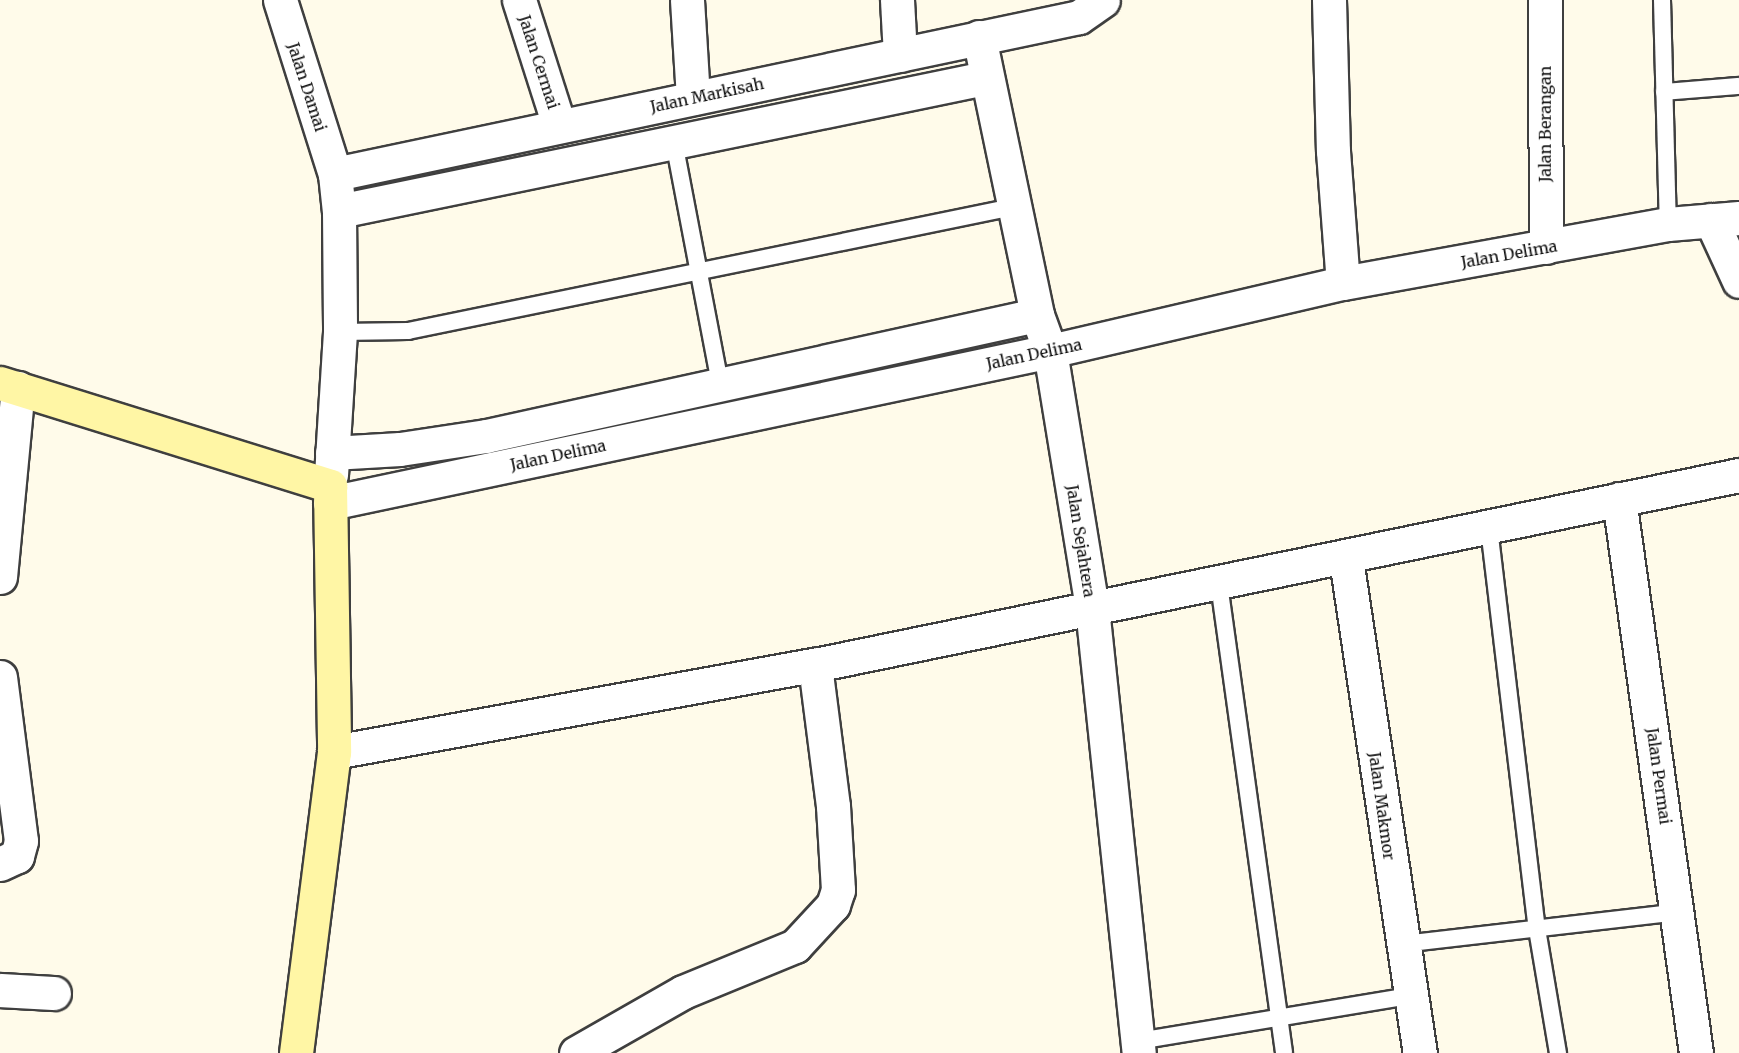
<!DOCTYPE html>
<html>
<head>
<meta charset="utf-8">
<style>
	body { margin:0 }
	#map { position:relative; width:1739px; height:1053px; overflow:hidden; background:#fffbea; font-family:Merriweather,serif }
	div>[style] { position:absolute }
	.roads { filter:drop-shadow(2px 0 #3f3f3f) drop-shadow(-2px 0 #3f3f3f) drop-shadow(0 2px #3f3f3f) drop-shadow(0 -2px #3f3f3f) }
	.lane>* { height:16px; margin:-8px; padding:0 8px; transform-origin:8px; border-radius:8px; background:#fff }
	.street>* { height:33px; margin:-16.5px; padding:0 16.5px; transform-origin:16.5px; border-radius:16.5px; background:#fff }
	.secondary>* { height:33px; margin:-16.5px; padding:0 16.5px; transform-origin:16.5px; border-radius:16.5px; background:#fff6a5 }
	span { translate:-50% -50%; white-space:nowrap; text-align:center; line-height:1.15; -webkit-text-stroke:6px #fff; paint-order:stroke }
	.street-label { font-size:16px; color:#0c0c0c }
</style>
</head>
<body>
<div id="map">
	<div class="roads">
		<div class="lane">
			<i style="left:1662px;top:0;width:224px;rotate:88.5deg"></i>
			<i style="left:1664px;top:92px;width:75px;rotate:-4.6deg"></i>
			<i style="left:674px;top:142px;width:245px;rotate:79.2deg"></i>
			<i style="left:340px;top:332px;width:68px;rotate:-0.8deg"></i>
			<i style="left:408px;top:331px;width:618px;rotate:-11.58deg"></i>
			<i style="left:1489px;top:528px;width:404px;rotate:83.2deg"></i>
			<i style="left:1537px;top:929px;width:126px;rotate:80.4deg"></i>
			<i style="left:1219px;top:584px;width:473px;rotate:82.1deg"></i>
			<i style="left:1403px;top:944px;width:278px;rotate:-6.6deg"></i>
			<i style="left:1138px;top:1041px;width:277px;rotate:-9.4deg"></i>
		</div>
		<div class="street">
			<i style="left:280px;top:0;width:182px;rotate:72.5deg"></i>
			<i style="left:335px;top:174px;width:37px;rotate:84deg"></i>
			<i style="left:339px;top:211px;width:121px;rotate:89.5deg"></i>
			<i style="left:340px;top:332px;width:143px;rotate:93.6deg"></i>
			<i style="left:519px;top:0;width:131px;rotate:72.3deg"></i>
			<i style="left:687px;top:0;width:98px;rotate:86.5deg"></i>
			<i style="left:897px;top:0;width:55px;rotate:86.9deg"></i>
			<i style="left:1329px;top:0;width:151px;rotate:88.5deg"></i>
			<i style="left:1333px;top:151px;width:132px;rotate:85.7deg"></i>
			<i style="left:1545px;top:0;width:247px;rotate:89.8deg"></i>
			<i style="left:979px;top:37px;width:284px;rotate:78.2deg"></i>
			<i style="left:1037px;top:315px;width:38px;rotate:70deg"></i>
			<i style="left:1050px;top:351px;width:260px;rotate:80.7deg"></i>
			<i style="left:1092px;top:608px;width:447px;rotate:84deg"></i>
			<i style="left:335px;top:174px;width:760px;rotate:-11.92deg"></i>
			<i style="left:1079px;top:17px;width:29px;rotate:-35deg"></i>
			<i style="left:339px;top:211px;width:660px;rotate:-11.63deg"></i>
			<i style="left:1711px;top:220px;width:67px;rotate:65.3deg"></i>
			<i style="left:332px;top:453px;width:68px;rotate:-3.4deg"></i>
			<i style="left:400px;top:449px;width:87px;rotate:-8.6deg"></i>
			<i style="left:486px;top:436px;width:564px;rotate:-12.39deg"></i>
			<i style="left:1619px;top:499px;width:559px;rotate:82.09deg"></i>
			<i style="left:330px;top:503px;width:736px;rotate:-11.92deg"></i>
			<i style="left:1050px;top:351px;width:301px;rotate:-13.1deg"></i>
			<i style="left:1343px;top:283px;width:330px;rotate:-10.3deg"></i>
			<i style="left:1668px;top:224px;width:71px;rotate:-4.8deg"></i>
			<i style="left:1346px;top:559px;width:500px;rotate:81.5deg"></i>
			<i style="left:0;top:577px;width:190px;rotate:-84.6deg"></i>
			<i style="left:0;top:677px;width:165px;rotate:82.7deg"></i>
			<i style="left:21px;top:841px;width:16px;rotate:105deg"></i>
			<i style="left:17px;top:856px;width:19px;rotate:155deg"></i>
			<i style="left:334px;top:752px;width:489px;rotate:-10.3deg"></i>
			<i style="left:815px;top:665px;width:943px;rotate:-11.62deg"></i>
			<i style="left:0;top:990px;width:54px;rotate:3.2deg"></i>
			<i style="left:576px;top:1053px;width:123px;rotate:-29.7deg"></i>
			<i style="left:683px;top:992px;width:121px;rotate:-22.3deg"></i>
			<i style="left:795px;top:946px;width:56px;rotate:-47.2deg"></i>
			<i style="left:833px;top:905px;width:16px;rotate:-72deg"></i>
			<i style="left:838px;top:890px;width:84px;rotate:-93.4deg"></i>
			<i style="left:833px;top:806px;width:142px;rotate:-97.3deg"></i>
		</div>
		<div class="secondary">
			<i style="left:0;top:383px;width:346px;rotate:17.3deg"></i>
			<i style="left:330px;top:486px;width:266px;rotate:89.1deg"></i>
			<i style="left:334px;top:752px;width:303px;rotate:97.2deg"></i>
		</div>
	</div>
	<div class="street-label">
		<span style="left:539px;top:62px;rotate:72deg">Jalan Cermai</span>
		<span style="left:307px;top:87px;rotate:72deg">Jalan Damai</span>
		<span style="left:707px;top:95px;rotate:-12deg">Jalan Markisah</span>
		<span style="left:1545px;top:124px;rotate:-90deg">Jalan Berangan</span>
		<span style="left:1509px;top:254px;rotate:-10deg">Jalan Delima</span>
		<span style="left:1034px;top:354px;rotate:-12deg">Jalan Delima</span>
		<span style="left:558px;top:455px;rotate:-12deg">Jalan Delima</span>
		<span style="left:1081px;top:541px;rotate:81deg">Jalan Sejahtera</span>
		<span style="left:1659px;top:776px;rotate:82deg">Jalan Permai</span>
		<span style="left:1382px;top:806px;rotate:82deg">Jalan Makmor</span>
	</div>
</div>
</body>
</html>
